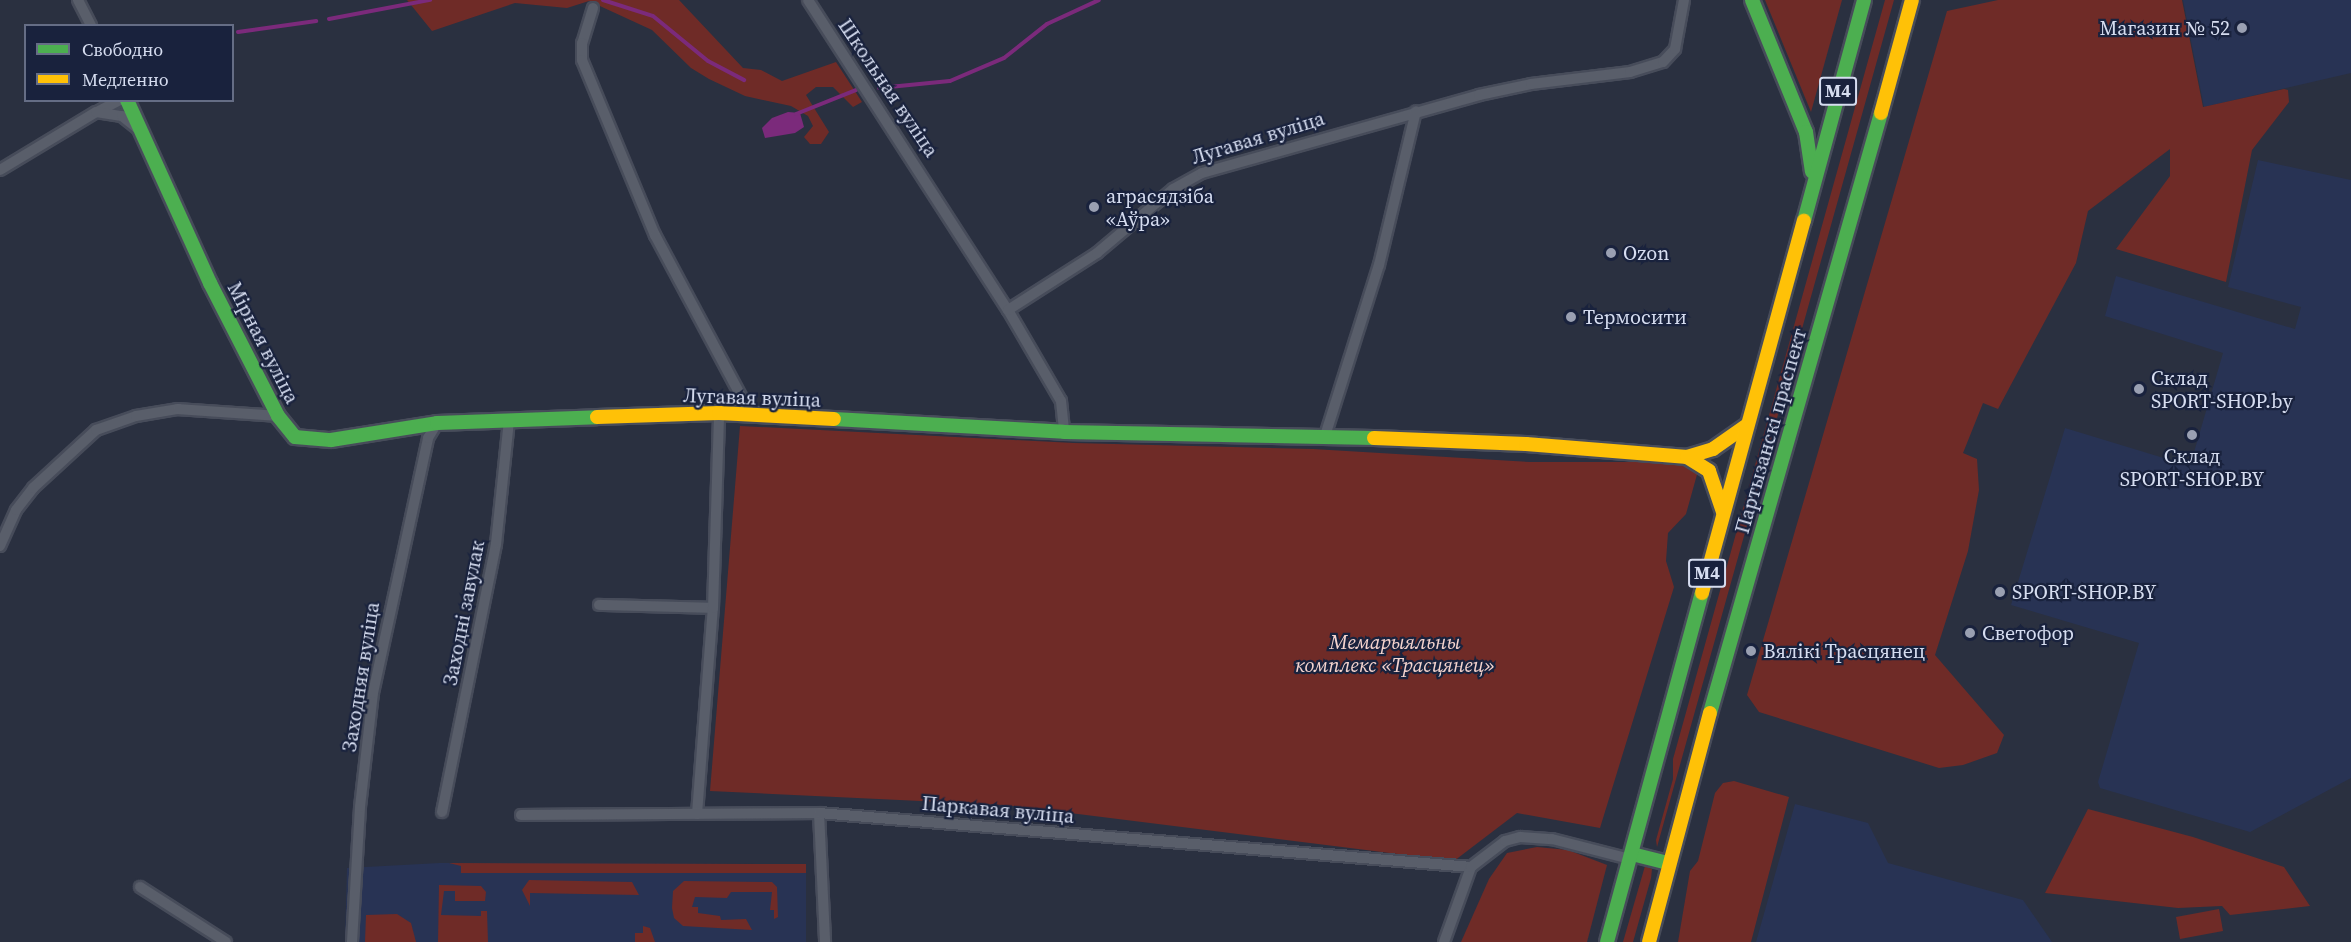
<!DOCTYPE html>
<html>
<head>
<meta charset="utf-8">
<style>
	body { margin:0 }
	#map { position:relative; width:2351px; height:942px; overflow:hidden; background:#2a3040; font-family:"Source Serif 4",serif }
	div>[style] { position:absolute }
	.built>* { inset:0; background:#283354 }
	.green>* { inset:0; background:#6f2b27 }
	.water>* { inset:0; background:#7b2a7b }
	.stream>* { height:4px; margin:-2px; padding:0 2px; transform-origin:2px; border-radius:2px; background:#7b2a7b }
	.roads { filter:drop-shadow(2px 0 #474c5a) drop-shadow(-2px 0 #474c5a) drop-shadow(0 2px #474c5a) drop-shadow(0 -2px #474c5a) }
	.street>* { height:10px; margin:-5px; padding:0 5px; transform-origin:5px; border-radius:5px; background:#595e6a }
	.fast>* { height:14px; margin:-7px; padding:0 7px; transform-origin:7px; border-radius:7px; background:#4caf50 }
	.slow>* { height:14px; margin:-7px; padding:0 7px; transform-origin:7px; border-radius:7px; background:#ffc107 }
	.dots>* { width:16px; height:16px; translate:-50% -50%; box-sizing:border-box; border:3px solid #19223d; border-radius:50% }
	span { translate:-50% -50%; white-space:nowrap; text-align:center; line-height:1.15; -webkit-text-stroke:4.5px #19223d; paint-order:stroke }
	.shield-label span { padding:2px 4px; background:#19223d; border:2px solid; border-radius:4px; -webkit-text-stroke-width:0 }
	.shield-label { font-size:18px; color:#d6ddf0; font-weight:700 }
	.poi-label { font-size:20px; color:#d6ddf0 }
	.right { translate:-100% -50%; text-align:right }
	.left { translate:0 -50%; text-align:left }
	.street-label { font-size:20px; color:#d6ddf0 }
	.park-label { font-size:20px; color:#f6d5cf; font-style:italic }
	.legend { position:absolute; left:24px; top:24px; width:210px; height:78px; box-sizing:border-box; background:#19223d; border:2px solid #656d85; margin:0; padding:8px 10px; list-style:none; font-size:18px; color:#d6ddf0 }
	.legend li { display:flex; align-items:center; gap:12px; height:30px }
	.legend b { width:30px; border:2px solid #656d85 }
</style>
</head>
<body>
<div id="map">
	<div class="built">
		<i style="clip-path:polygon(2183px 0,2351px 0,2351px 73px,2204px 107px)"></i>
		<i style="clip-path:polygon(2258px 160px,2351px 180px,2351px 778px,2250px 832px,2100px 788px,2098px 782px,2139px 643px,2011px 605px,2065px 428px,2190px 466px,2223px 353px,2105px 316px,2116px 276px,2295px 329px,2301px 307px,2228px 287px)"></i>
		<i style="clip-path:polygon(1795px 804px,1868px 823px,1888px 863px,2023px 900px,2052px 942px,1756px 942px)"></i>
		<i style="clip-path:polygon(440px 863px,806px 864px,806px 942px,345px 942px,347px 868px)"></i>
	</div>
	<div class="green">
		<i style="clip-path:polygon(407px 0,679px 0,743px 68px,761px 70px,782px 81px,836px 62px,862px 102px,853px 107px,833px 87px,816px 87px,806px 95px,829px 132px,821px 144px,810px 144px,804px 137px,813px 126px,808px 116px,791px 106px,745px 96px,709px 79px,691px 68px,652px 30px,589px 1px,567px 8px,515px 3px,432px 31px)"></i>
		<i style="clip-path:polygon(1765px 0,1842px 0,1811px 112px)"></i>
		<i style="clip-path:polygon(1885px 0,1894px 0,1657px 847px,1656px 840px,1673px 779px,1673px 759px)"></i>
		<i style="clip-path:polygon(1998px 0,2182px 0,2203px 107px,2284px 89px,2288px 90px,2289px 102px,2252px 150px,2226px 282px,2116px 249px,2170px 176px,2170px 149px,2088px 211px,2076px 263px,1998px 409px,1983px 403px,1963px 453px,1977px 459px,1979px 490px,1968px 551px,1935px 655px,2004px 735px,1997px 753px,1963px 765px,1939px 768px,1759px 712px,1747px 695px,1947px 11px)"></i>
		<i style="clip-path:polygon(740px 426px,1074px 443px,1313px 449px,1530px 462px,1673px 462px,1691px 465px,1698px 471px,1686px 514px,1668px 533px,1666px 561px,1674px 587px,1600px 828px,1517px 813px,1454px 861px,1005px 805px,710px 791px)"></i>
		<i style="clip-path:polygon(1734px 781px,1789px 797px,1751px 942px,1678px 942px,1690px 871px,1698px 861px,1715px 793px,1723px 783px)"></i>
		<i style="clip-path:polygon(2088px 809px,2193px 837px,2284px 867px,2310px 906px,2230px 915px,2222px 906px,2178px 908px,2045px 893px)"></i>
		<i style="clip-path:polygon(1537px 847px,1568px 850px,1607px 865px,1587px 942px,1461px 942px,1489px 879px,1507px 853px)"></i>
		<i style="clip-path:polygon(449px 863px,806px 864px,806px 873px,461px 873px,461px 866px)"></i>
		<i style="clip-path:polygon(1645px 866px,1652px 869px,1651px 878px,1633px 942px,1623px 942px)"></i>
		<i style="clip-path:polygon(529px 880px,632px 882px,639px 895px,530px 893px,530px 906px,522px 890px)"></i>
		<i style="clip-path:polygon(684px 881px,772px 882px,777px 887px,778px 917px,774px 919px,774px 910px,770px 910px,772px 892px,731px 892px,727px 898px,695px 897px,692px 907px,698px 907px,698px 913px,720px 916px,721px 920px,746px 919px,752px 930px,683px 926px,674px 918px,672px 908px,673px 891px)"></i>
		<i style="clip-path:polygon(439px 885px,481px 886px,486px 892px,485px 901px,455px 901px,455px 891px,444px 891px,441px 915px,481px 916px,481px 911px,487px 911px,488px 942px,438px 942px)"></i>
		<i style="clip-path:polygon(2219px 909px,2223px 931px,2180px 939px,2176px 917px)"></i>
		<i style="clip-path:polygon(397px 914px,411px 923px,416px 942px,365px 942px,366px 915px)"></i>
		<i style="clip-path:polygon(643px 926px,650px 928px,655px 942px,635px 942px,635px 933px,643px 933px)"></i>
	</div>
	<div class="water">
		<i style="clip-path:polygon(788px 112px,800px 113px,804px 127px,795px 133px,765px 138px,762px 128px,772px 118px)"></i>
	</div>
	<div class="stream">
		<i style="left:603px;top:0;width:52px;rotate:17.7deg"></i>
		<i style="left:653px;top:16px;width:71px;rotate:39.3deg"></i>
		<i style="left:708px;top:61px;width:41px;rotate:27.8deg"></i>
		<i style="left:329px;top:19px;width:103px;rotate:-10.7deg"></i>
		<i style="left:238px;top:32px;width:79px;rotate:-8deg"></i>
		<i style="left:879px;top:88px;width:71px;rotate:-5.6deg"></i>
		<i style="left:950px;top:81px;width:59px;rotate:-23.1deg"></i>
		<i style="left:1004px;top:58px;width:55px;rotate:-38.3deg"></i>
		<i style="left:1047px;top:24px;width:57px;rotate:-24.8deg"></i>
		<i style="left:796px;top:114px;width:65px;rotate:-21.8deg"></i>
	</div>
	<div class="roads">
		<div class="street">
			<i style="left:78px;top:0;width:29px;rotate:63deg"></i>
			<i style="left:808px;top:0;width:369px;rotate:57.2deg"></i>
			<i style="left:1008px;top:310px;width:105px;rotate:59.8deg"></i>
			<i style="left:1061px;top:401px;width:31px;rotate:84deg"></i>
			<i style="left:593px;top:8px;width:37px;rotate:107deg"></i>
			<i style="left:582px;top:43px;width:17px;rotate:90deg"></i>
			<i style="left:582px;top:60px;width:190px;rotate:67.4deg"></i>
			<i style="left:655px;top:235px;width:204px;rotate:61.9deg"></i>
			<i style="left:99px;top:111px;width:24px;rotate:-28deg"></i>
			<i style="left:0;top:170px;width:112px;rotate:-31.1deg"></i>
			<i style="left:96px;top:112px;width:26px;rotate:9deg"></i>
			<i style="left:122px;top:116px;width:19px;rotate:39deg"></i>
			<i style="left:1008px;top:310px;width:106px;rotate:-32.6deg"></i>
			<i style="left:1097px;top:253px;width:99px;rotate:-40.1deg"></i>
			<i style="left:1173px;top:189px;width:33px;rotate:-29deg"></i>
			<i style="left:1202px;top:173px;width:288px;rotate:-15.7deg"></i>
			<i style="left:1479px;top:95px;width:53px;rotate:-11.9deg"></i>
			<i style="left:1531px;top:84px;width:100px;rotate:-6.9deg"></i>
			<i style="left:1630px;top:72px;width:34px;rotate:-17deg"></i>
			<i style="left:1663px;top:62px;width:18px;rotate:-47deg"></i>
			<i style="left:1675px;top:49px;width:50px;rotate:-79.6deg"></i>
			<i style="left:1325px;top:436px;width:179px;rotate:-72.5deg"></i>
			<i style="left:1379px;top:265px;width:158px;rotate:-76.5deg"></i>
			<i style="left:0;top:546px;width:39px;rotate:-66deg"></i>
			<i style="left:16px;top:510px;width:28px;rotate:-52deg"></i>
			<i style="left:33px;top:488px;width:86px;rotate:-42.6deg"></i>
			<i style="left:96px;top:430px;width:42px;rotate:-19.3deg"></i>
			<i style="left:136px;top:416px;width:43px;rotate:-9.5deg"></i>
			<i style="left:178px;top:409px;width:100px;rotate:4deg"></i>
			<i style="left:599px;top:605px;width:114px;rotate:1.5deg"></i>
			<i style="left:442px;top:812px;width:273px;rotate:-78.6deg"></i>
			<i style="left:496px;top:544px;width:125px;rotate:-84deg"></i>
			<i style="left:819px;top:813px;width:129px;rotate:87.3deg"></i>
			<i style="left:697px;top:814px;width:207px;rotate:-85.6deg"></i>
			<i style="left:713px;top:608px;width:195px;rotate:-88.2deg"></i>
			<i style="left:521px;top:815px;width:298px;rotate:-0.4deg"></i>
			<i style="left:819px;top:813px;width:654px;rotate:4.73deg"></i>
			<i style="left:140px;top:887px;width:102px;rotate:32.6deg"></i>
			<i style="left:352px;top:942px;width:135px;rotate:-86.6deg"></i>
			<i style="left:360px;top:807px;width:115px;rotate:-83.5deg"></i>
			<i style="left:373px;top:693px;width:261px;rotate:-77.8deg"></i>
			<i style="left:428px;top:438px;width:17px;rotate:-59deg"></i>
			<i style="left:1444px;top:942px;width:80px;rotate:-70.2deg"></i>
			<i style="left:1471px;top:867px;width:43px;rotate:-37.4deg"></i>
			<i style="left:1505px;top:841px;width:16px;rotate:-15deg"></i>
			<i style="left:1520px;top:837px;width:32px;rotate:4deg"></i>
			<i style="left:1552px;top:839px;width:81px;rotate:14.4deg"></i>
		</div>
		<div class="fast">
			<i style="left:1752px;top:0;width:143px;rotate:67.8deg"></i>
			<i style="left:1806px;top:132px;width:40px;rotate:81.5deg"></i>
			<i style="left:127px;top:100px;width:201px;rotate:65.6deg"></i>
			<i style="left:210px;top:283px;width:149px;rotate:62.9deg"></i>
			<i style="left:278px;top:416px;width:27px;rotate:51deg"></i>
			<i style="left:295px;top:437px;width:36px;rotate:5deg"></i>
			<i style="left:331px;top:440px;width:107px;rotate:-9.1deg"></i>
			<i style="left:437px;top:423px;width:160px;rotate:-2.1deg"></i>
			<i style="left:1804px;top:221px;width:229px;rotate:-74.8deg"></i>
			<i style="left:834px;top:419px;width:230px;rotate:3.2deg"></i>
			<i style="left:1064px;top:432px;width:310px;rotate:1.1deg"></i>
			<i style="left:1710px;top:713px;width:624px;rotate:-74.09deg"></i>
			<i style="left:1632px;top:854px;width:38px;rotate:14deg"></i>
			<i style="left:1607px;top:942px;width:362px;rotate:-74.8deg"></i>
		</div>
		<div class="slow">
			<i style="left:1881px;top:113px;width:117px;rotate:-74.7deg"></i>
			<i style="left:597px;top:417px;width:122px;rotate:-1.9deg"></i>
			<i style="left:719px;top:413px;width:115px;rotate:3deg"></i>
			<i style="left:1374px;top:438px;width:152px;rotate:2.3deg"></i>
			<i style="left:1526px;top:444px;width:162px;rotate:4.6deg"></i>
			<i style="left:1687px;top:457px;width:26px;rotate:32deg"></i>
			<i style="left:1709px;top:471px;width:43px;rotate:71.1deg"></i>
			<i style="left:1687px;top:457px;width:27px;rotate:-17deg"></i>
			<i style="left:1713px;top:449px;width:40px;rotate:-34.9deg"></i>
			<i style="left:1702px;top:593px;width:386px;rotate:-74.7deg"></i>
			<i style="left:1649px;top:942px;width:237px;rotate:-75.1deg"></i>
		</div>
	</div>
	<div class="dots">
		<i style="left:2242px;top:28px;background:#9aa0b2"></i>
		<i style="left:1094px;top:207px;background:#9aa0b2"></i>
		<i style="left:1611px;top:253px;background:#9aa0b2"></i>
		<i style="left:1571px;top:317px;background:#9aa0b2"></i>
		<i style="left:2139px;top:389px;background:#9aa0b2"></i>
		<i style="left:2192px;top:435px;background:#9aa0b2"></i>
		<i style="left:2000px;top:592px;background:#9aa0b2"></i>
		<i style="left:1970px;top:633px;background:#9aa0b2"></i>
		<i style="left:1751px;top:651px;background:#9aa0b2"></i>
	</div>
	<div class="shield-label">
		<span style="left:1838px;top:91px">М4</span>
		<span style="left:1707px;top:573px">М4</span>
	</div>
	<div class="poi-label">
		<span class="right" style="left:2230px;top:28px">Магазин № 52</span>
		<span class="left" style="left:1106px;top:208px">аграсядзіба<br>«Аўра»</span>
		<span class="left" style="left:1623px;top:253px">Ozon</span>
		<span class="left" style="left:1583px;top:317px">Термосити</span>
		<span class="left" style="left:2151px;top:390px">Склад<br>SPORT-SHOP.by</span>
		<span style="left:2192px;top:468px">Склад<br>SPORT-SHOP.BY</span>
		<span class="left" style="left:2012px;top:592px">SPORT-SHOP.BY</span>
		<span class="left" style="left:1982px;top:633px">Светофор</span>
		<span class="left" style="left:1763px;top:651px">Вялікі Трасцянец</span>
	</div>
	<div class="street-label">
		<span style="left:888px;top:88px;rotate:56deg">Школьная вуліца</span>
		<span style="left:1258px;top:138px;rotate:-17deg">Лугавая вуліца</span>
		<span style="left:263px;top:343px;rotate:63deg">Мірная вуліца</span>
		<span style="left:752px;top:398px;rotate:2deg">Лугавая вуліца</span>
		<span style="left:1771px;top:431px;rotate:-74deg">Партызанскі праспект</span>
		<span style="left:464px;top:613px;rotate:-79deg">Заходні завулак</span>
		<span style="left:361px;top:677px;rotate:-81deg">Заходняя вуліца</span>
		<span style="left:998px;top:810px;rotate:5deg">Паркавая вуліца</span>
	</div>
	<div class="park-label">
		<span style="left:1395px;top:654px">Мемарыяльны<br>комплекс «Трасцянец»</span>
	</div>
	<ul class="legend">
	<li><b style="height:8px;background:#4caf50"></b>Свободно</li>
	<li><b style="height:8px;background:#ffc107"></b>Медленно</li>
	</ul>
</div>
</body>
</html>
